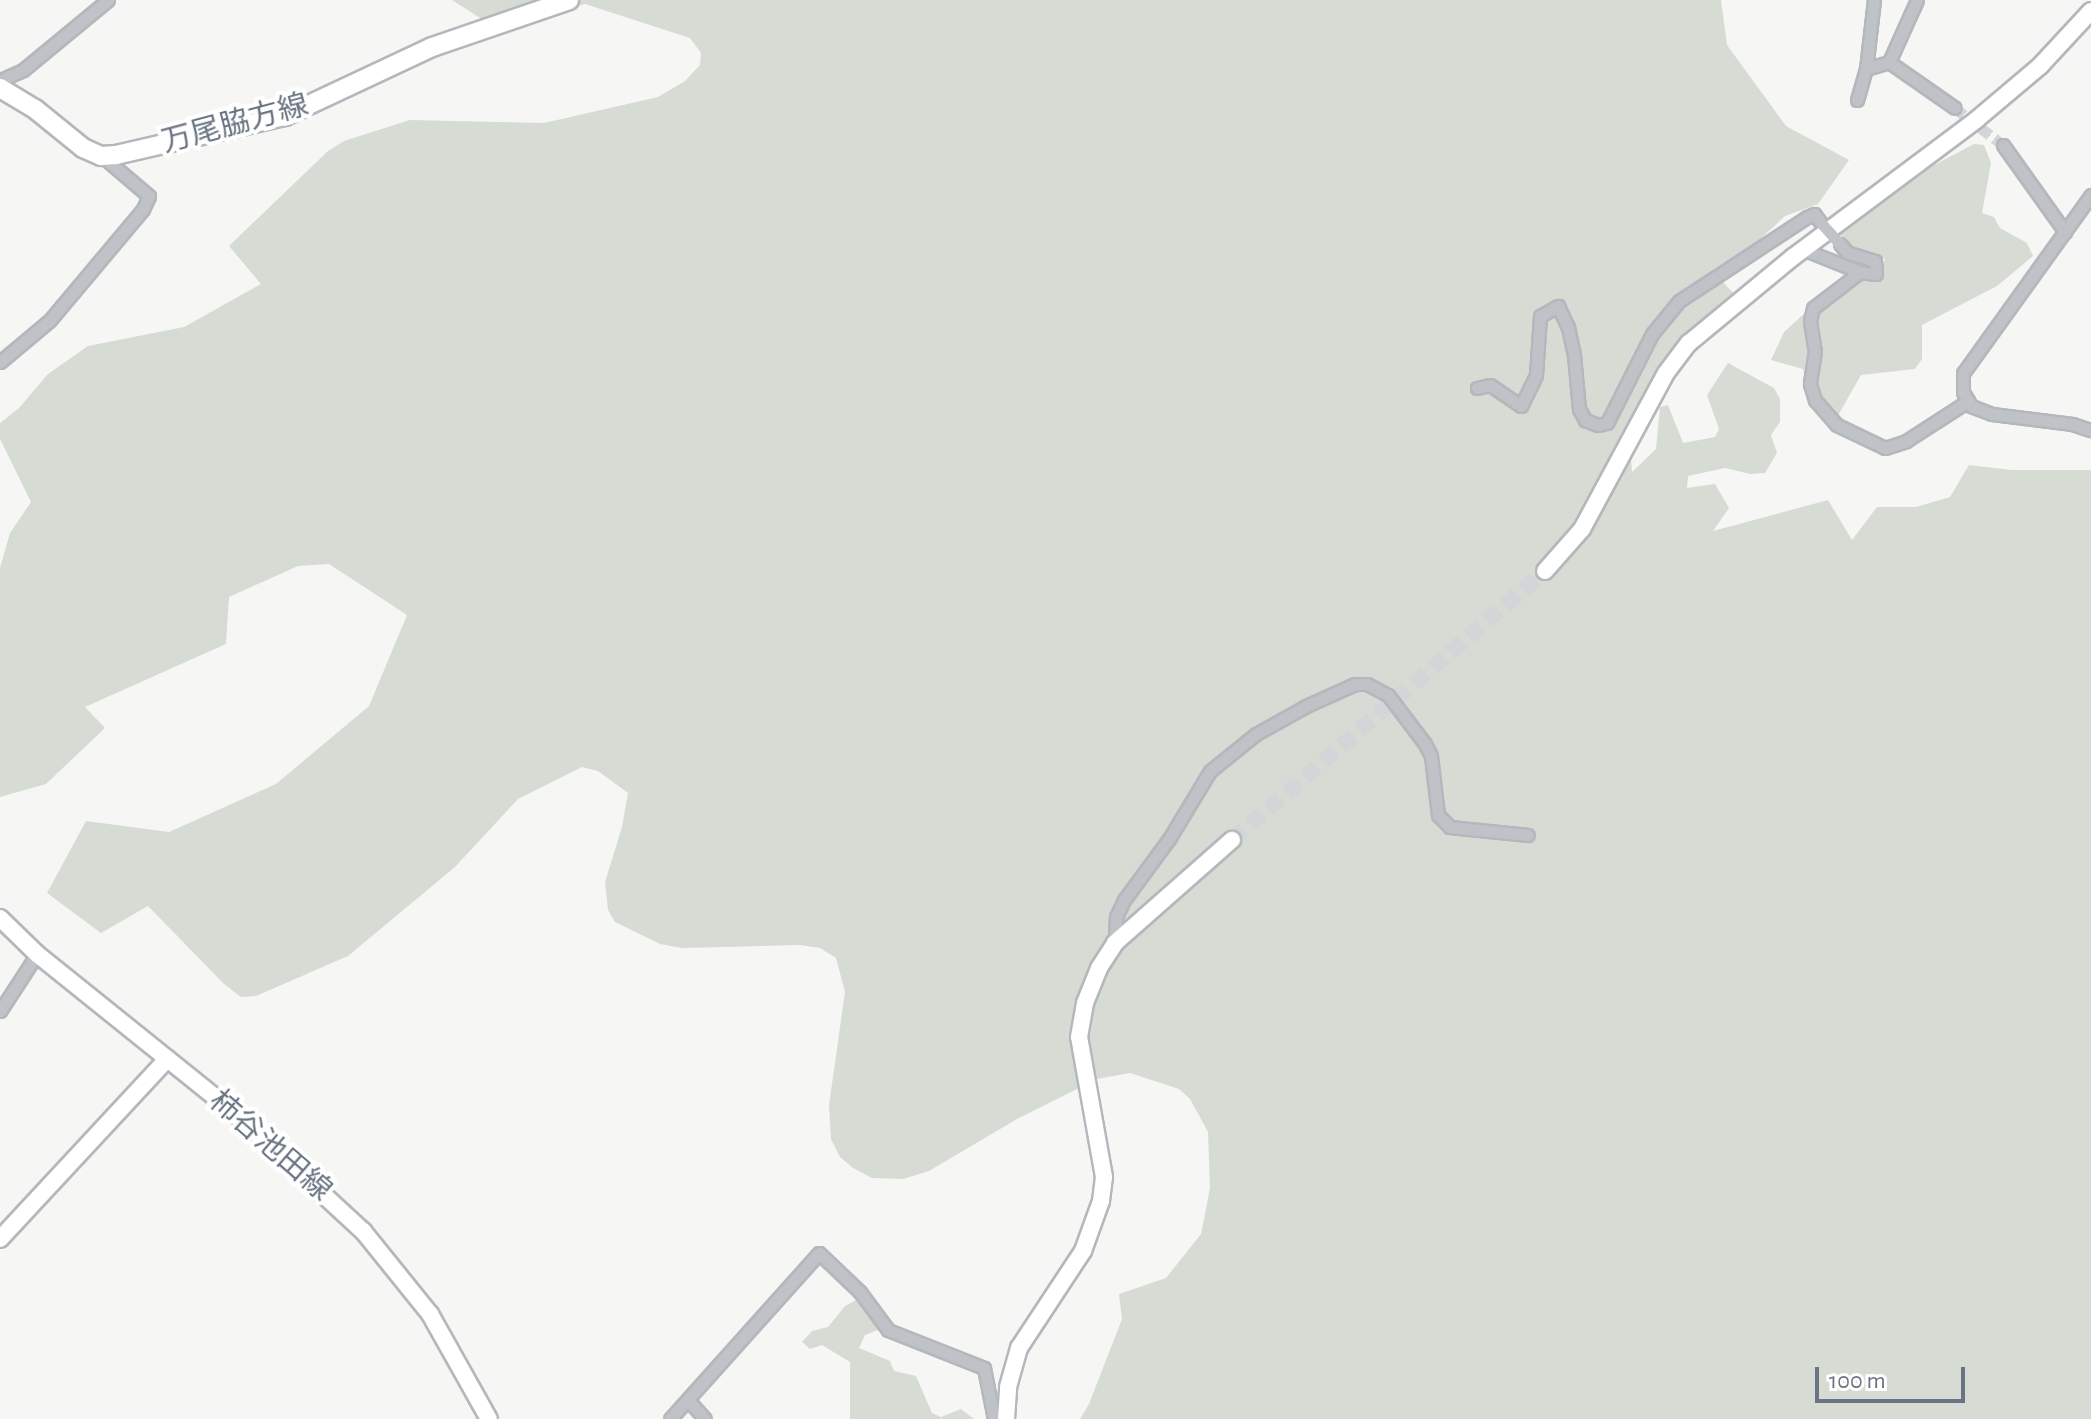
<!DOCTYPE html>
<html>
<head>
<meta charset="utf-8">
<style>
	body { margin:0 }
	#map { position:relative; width:2091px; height:1419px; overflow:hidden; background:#f6f7f4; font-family:"Alegreya Sans","Noto Sans JP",sans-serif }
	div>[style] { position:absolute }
	.green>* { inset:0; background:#d6dbd4 }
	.street-tunnel>* { height:11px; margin-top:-5.5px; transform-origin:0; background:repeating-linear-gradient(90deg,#d3d6d8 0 11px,transparent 0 16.5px) }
	.secondary-tunnel>* { height:16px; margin-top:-8px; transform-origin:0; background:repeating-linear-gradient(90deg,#d3d6d8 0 16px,transparent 0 24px) }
	.roads { filter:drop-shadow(2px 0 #b4b7bc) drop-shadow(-2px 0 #b4b7bc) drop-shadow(0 2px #b4b7bc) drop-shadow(0 -2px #b4b7bc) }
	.street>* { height:11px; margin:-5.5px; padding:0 5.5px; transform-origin:5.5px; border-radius:5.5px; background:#bfc2c6 }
	.secondary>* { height:16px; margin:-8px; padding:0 8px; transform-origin:8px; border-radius:8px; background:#fff }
	.primary>* { height:18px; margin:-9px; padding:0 9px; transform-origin:9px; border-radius:9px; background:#fff }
	.street-bridge>* { height:11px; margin:-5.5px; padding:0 5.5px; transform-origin:5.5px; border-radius:5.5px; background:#bfc2c6 }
	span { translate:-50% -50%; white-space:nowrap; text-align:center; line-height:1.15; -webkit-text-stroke:8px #fff; paint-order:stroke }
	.street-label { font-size:30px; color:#697482 }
	.scale { position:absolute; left:1815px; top:1367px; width:150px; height:36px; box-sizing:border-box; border:4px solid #697482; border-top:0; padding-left:10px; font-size:24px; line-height:28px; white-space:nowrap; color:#697482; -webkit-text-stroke:6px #fff; paint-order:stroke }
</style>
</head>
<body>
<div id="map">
	<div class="green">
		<i style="clip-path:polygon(452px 0,1721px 0,1727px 45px,1786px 126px,1849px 160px,1818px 204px,1785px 216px,1757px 242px,1712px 270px,1735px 295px,1678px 341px,1629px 427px,1632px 472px,1656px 449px,1660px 407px,1668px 405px,1683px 443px,1715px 437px,1719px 429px,1707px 395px,1728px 363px,1774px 388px,1780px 399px,1780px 422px,1771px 435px,1777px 453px,1765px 473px,1750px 474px,1725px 468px,1688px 476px,1687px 488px,1715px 484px,1729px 508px,1713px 531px,1828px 500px,1852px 540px,1877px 507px,1916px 507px,1950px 497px,1969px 465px,2012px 470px,2091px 470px,2091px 1419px,1080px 1419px,1089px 1404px,1122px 1319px,1119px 1294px,1166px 1278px,1201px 1234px,1210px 1188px,1208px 1132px,1190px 1099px,1179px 1089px,1130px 1073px,1097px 1079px,1017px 1119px,929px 1171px,903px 1179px,872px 1178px,853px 1168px,840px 1157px,831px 1139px,829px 1105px,845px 992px,836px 958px,820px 948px,800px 945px,682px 948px,660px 944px,615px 922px,608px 910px,605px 882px,622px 827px,628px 793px,598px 771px,582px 767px,518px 799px,455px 867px,348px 956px,256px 996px,241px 997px,224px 984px,148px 906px,101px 933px,47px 893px,86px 821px,169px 832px,276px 784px,369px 706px,407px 615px,329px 564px,298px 566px,229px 597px,226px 644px,85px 707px,105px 728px,46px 784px,0 797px,0 568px,10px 533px,31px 502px,0 439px,0 423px,19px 408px,48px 374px,88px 346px,184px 327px,261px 284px,229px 246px,328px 151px,344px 141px,410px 120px,544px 123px,658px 97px,685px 81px,700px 65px,701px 53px,690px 38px,585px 4px,491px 25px)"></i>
		<i style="clip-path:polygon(1974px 144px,1984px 145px,1991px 163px,1982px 213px,1994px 217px,2000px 228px,2027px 243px,2033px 256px,1997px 286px,1922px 325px,1922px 359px,1915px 369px,1861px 375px,1836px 419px,1806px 380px,1803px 369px,1771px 360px,1784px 332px,1842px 279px,1849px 289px,1856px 280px,1880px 275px,1885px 259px,1853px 249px,1838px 233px,1919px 173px)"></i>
		<i style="clip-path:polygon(860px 1298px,883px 1328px,865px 1335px,859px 1348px,890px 1361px,894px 1371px,916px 1376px,932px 1413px,941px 1417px,961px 1409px,974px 1419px,850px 1419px,850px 1362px,822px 1345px,810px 1349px,802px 1342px,812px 1331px,828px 1327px,845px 1306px)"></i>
	</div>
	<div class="street-tunnel">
		<i style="left:1955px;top:108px;width:61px;rotate:37.6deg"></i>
	</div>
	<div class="secondary-tunnel">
		<i style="left:1232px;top:840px;width:413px;rotate:-40.7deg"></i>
	</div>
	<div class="roads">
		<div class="street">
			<i style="left:1889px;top:62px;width:80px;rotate:34.9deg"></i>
			<i style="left:1866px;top:69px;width:24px;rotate:-17deg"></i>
			<i style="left:1889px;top:62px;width:68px;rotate:-65.7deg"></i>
			<i style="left:3px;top:79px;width:22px;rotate:-24deg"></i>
			<i style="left:23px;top:70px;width:110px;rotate:-39.5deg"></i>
			<i style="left:1857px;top:100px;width:32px;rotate:-74deg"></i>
			<i style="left:1866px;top:69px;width:69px;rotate:-83.4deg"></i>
			<i style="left:2003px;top:145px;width:107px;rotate:54.5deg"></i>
			<i style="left:2091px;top:195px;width:219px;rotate:125.7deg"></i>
			<i style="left:1963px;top:373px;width:19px;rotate:90deg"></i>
			<i style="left:1963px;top:392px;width:16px;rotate:60deg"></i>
			<i style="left:1971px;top:406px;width:22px;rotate:21deg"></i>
			<i style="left:1992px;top:414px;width:81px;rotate:7.1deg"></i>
			<i style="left:2072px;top:424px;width:20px;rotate:18deg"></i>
			<i style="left:1805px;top:250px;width:59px;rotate:21.8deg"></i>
			<i style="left:1860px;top:272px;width:16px;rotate:7deg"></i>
			<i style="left:1876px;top:274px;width:13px;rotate:-94deg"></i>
			<i style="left:1875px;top:261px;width:28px;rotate:-163deg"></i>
			<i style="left:1848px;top:253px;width:12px;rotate:-132deg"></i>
			<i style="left:1860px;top:272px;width:59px;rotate:142.5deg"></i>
			<i style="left:1813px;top:308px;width:13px;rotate:103deg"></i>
			<i style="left:1810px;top:321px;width:30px;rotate:81deg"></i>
			<i style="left:1815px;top:351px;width:33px;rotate:99deg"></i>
			<i style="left:1810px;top:384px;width:17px;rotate:73deg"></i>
			<i style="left:1815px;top:400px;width:33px;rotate:49deg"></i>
			<i style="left:1837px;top:425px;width:53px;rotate:25.6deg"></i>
			<i style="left:1885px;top:448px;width:22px;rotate:-18deg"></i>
			<i style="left:1906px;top:441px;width:74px;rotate:-32.8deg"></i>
			<i style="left:0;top:362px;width:65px;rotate:-40deg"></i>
			<i style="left:50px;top:320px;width:145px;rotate:-50deg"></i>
			<i style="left:143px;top:209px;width:14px;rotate:-65deg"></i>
			<i style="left:149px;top:196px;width:62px;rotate:-139.6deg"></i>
			<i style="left:1477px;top:388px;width:13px;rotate:-13deg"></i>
			<i style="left:1490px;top:385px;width:37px;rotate:34deg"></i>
			<i style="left:1521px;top:406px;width:34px;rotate:-64deg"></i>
			<i style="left:1536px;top:375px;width:59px;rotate:-86.1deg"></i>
			<i style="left:1540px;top:316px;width:21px;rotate:-29deg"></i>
			<i style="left:1558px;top:306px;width:23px;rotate:65deg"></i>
			<i style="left:1568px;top:327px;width:29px;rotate:78deg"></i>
			<i style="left:1574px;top:355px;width:54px;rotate:84.7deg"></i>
			<i style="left:1579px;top:409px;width:13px;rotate:61deg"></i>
			<i style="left:1585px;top:420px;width:14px;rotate:21deg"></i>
			<i style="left:1598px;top:425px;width:9px;rotate:-13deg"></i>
			<i style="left:1607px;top:423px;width:100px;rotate:-63.2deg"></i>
			<i style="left:1652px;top:334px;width:43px;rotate:-50.7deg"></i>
			<i style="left:1679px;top:301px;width:153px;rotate:-33.3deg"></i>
			<i style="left:1807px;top:217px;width:8px;rotate:-23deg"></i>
			<i style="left:1814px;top:214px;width:11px;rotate:52deg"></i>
			<i style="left:1115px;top:943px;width:26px;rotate:-88deg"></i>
			<i style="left:1116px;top:917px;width:19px;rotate:-65deg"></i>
			<i style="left:1124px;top:900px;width:76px;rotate:-53.6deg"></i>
			<i style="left:1169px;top:839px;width:79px;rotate:-58.9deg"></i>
			<i style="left:1210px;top:771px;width:59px;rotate:-38.8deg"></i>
			<i style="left:1256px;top:734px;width:57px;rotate:-29.2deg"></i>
			<i style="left:1306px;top:706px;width:54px;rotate:-24.2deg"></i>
			<i style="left:1355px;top:684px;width:12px"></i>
			<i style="left:1367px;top:684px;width:24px;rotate:28deg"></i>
			<i style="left:1388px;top:695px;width:61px;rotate:52.9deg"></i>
			<i style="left:1425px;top:744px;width:13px;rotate:63deg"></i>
			<i style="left:1431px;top:756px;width:59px;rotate:83.2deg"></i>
			<i style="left:1438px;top:815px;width:17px;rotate:45deg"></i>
			<i style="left:1450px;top:827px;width:78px;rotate:5.9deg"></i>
			<i style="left:0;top:1011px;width:68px;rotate:-57deg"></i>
			<i style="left:688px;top:1400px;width:25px;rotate:48deg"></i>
			<i style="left:670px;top:1419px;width:223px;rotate:-48.1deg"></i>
			<i style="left:819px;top:1253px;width:57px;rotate:43.6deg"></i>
			<i style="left:860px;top:1292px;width:47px;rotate:53.6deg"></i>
			<i style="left:888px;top:1330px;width:103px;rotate:21.6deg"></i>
			<i style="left:984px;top:1368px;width:52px;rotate:78.9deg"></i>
		</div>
		<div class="secondary">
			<i style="left:1545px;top:571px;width:56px;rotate:-48.6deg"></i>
			<i style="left:1582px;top:529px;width:177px;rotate:-61.7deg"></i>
			<i style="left:1666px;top:373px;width:38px;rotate:-53deg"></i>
			<i style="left:1689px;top:343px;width:135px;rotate:-39.6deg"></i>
			<i style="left:1793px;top:257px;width:229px;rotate:-36.8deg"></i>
			<i style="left:1976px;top:120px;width:84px;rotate:-40.2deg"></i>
			<i style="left:2040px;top:66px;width:75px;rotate:-47.2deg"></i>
			<i style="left:0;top:918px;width:52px;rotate:44.2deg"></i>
			<i style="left:37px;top:954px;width:255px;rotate:38.8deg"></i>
			<i style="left:236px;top:1114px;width:173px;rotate:42.7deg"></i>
			<i style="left:363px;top:1231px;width:107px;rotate:51.1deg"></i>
			<i style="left:430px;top:1314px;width:120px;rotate:60.7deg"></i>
			<i style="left:0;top:1239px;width:246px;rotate:-47.1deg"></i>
			<i style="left:1006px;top:1419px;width:32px;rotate:-86deg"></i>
			<i style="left:1008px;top:1387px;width:41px;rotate:-74.2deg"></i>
			<i style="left:1019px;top:1348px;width:116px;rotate:-56.6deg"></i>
			<i style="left:1083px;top:1251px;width:53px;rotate:-70.2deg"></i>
			<i style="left:1101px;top:1201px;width:24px;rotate:-83deg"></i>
			<i style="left:1104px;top:1177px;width:142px;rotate:-100.1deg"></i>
			<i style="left:1079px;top:1037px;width:35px;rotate:-80deg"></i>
			<i style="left:1085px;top:1003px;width:38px;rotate:-68deg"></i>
			<i style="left:1099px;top:968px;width:30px;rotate:-57deg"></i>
			<i style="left:1115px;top:943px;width:156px;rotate:-41.4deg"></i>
		</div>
		<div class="primary">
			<i style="left:0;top:88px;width:41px;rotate:31deg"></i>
			<i style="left:35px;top:109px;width:62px;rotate:39.1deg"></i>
			<i style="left:83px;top:148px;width:20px;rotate:24deg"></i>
			<i style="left:101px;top:156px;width:15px;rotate:-4deg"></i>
			<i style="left:116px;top:155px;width:173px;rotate:-13deg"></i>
			<i style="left:285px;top:116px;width:162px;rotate:-25.1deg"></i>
			<i style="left:432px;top:47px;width:145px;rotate:-18.9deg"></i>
		</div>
	</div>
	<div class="street-bridge">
		<i style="left:1821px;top:223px;width:28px;rotate:48deg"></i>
	</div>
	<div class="street-label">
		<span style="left:235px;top:124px;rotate:-15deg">万尾脇方線</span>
		<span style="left:270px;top:1146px;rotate:41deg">柿谷池田線</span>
	</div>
	<div class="scale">100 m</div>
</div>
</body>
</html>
